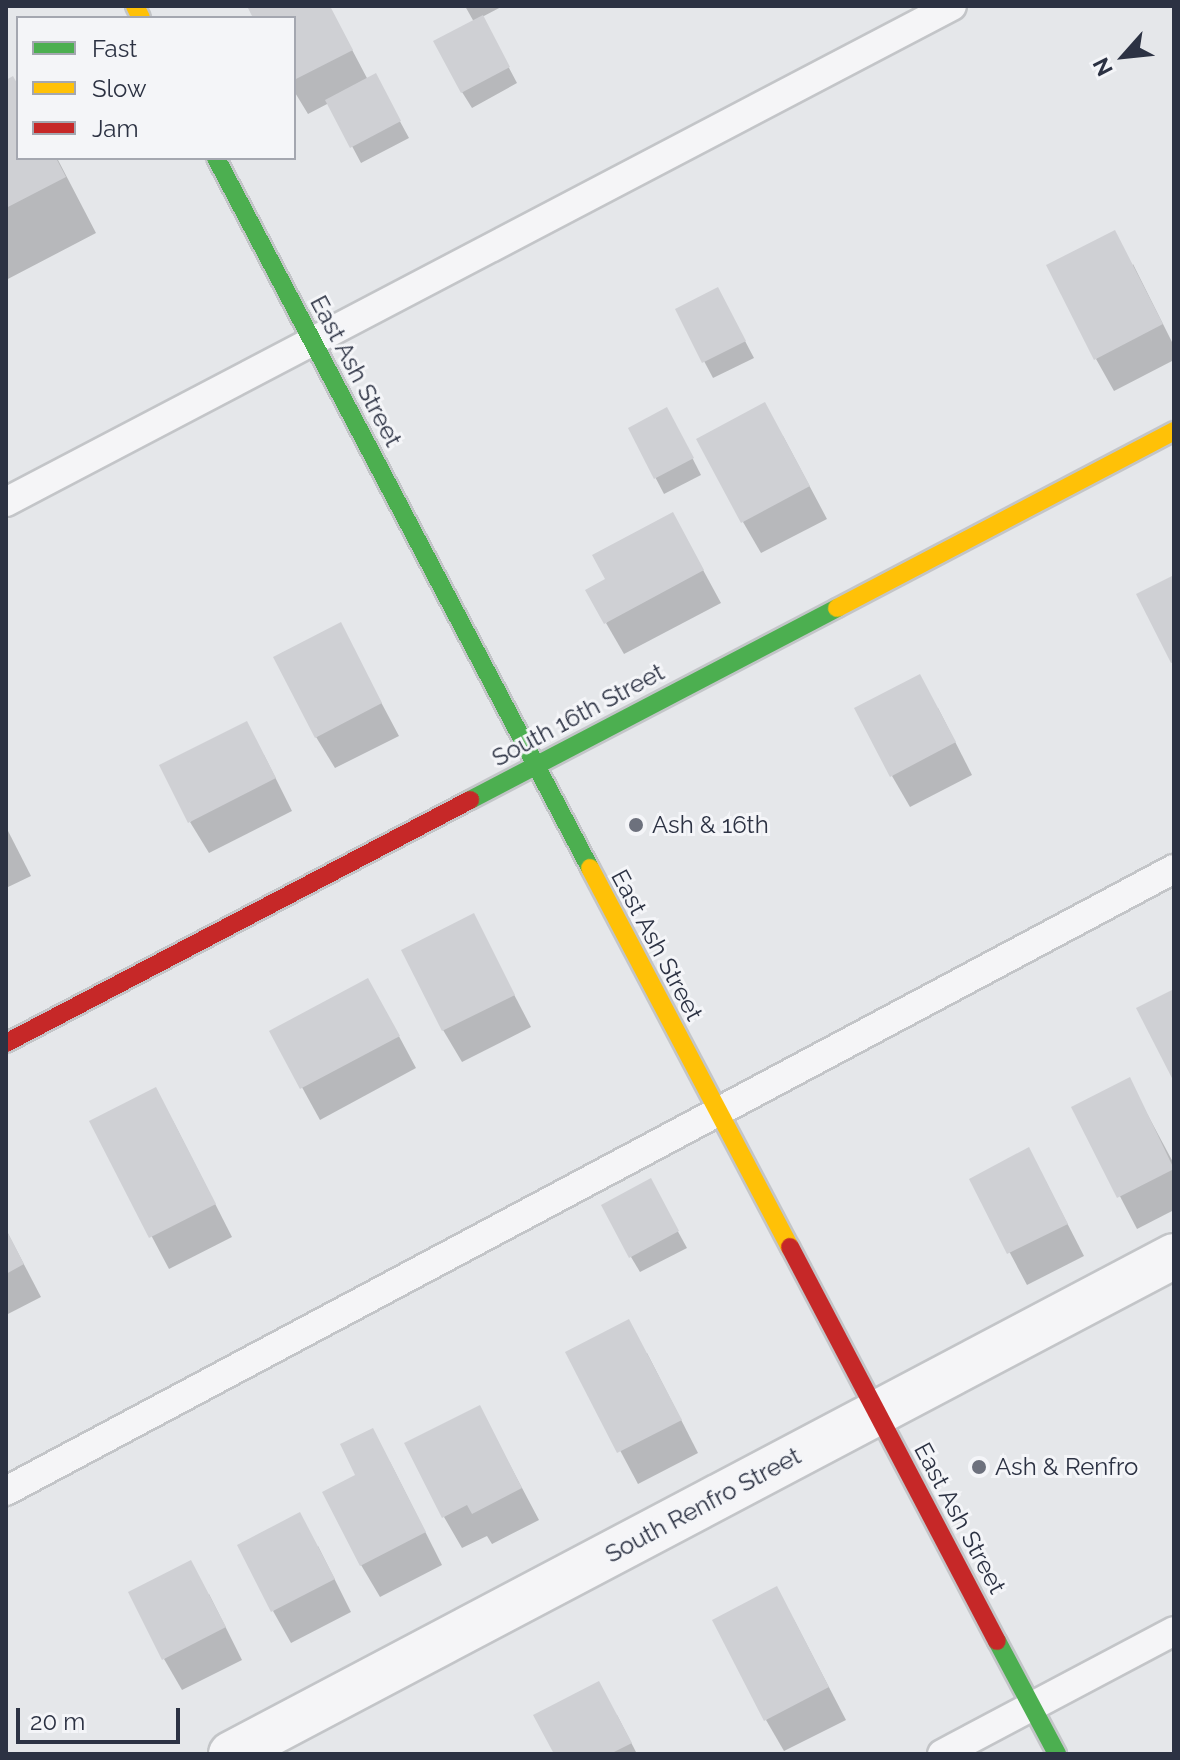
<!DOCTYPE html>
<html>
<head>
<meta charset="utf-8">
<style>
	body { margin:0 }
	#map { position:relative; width:1180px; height:1760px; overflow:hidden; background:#e5e7ea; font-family:Raleway,sans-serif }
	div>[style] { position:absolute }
	.shadow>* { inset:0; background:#0003 }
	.building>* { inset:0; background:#cfd0d4 }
	.roads { filter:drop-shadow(2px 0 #c3c5c8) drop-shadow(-2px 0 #c3c5c8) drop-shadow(0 2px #c3c5c8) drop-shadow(0 -2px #c3c5c8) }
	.lane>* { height:28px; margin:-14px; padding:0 14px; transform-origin:14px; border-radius:14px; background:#f5f5f7 }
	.street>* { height:44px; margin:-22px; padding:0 22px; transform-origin:22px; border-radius:22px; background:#f5f5f7 }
	.fast>* { height:18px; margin:-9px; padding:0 9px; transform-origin:9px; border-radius:9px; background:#4caf50 }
	.slow>* { height:18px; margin:-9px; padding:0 9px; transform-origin:9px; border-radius:9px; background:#ffc107 }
	.jam>* { height:18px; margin:-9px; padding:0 9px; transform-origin:9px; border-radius:9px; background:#c62828 }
	.dots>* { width:22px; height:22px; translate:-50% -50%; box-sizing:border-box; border:4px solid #f4f5f8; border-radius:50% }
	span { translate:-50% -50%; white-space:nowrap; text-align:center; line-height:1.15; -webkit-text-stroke:6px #f4f5f8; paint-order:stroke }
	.street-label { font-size:24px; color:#2c3243 }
	.poi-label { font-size:24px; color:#2c3243 }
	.left { translate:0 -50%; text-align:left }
	.frame { position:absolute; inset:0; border:8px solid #2c3243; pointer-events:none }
	.legend { position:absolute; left:16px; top:16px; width:280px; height:144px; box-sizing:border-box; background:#f4f5f8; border:2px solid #a4a7b0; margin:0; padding:10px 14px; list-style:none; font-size:24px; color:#2c3243 }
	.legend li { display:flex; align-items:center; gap:16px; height:40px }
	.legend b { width:40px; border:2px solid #a4a7b0 }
	.north { position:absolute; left:1084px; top:16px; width:80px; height:80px; -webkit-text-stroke:6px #f4f5f8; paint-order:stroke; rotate:243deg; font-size:22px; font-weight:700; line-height:32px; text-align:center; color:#2c3243 }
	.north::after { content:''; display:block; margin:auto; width:28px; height:36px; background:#2c3243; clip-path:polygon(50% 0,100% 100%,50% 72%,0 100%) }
	.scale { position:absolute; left:16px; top:1708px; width:164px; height:36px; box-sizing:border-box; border:4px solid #2c3243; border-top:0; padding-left:10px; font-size:24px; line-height:28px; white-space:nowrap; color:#2c3243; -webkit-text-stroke:6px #f4f5f8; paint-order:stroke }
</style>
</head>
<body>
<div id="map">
	<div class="shadow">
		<i style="clip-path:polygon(249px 6px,329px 6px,368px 80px,384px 92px,409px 138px,361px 163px,329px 103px,308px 114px,294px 91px,294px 18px,256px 18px)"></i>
		<i style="clip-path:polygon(465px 6px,503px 6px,482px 17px,517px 83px,472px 108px,462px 92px,474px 22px)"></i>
		<i style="clip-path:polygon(6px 82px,18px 88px,18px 158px,57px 158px,96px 233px,6px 280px)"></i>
		<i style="clip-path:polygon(1133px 264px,1174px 346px,1174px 360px,1114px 391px,1096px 359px)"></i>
		<i style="clip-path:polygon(726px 305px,754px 358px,713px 378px,677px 310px)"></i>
		<i style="clip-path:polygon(676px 426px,701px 475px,664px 494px,630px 429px)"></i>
		<i style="clip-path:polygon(783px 436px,827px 519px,761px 553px,743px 522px)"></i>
		<i style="clip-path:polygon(690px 546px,721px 603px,624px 654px,606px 623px)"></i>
		<i style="clip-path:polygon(340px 625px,399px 736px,335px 768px,316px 737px)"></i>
		<i style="clip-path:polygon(938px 708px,972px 775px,910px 807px,892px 776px)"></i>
		<i style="clip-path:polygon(264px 755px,292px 811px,209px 853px,190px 822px)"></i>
		<i style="clip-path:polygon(6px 827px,31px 876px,6px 888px)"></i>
		<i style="clip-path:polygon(473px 916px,531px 1027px,462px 1062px,443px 1030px)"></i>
		<i style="clip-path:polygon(386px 1012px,416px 1068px,320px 1120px,271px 1031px)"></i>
		<i style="clip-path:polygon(1129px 1080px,1174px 1164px,1174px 1210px,1137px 1229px,1074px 1108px)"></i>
		<i style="clip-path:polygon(173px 1121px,232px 1237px,169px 1269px,91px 1122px)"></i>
		<i style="clip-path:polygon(971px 1180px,1046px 1182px,1084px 1256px,1027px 1285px)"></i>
		<i style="clip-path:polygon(659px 1197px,687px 1248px,640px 1272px,631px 1257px)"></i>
		<i style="clip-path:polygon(6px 1230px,41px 1297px,6px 1315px)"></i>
		<i style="clip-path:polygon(568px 1353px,647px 1353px,698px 1453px,638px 1484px)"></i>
		<i style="clip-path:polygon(479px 1407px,539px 1520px,492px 1544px,487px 1536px,462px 1548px,444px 1517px)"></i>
		<i style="clip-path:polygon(390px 1462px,442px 1565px,380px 1597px,361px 1565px,358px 1476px)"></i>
		<i style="clip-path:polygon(318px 1546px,351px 1612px,291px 1643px,273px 1611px)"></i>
		<i style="clip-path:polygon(209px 1594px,242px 1660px,182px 1690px,164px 1659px)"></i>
		<i style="clip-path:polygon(794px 1620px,846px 1720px,784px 1751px,766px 1720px)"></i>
		<i style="clip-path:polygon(617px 1715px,637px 1754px,556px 1754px)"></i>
	</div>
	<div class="building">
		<i style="clip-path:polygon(247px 6px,330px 6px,353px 50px,294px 80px,294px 18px,253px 18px)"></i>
		<i style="clip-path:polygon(483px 15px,510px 67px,461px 93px,433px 41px)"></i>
		<i style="clip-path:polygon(376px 73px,401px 121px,350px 148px,325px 100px)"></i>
		<i style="clip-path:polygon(13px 76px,18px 85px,18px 158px,56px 158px,66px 177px,6px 208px,6px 80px)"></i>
		<i style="clip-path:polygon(1115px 230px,1163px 324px,1094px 360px,1046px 265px)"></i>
		<i style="clip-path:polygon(718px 287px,746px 341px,702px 363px,675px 309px)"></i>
		<i style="clip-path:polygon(765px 402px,810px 486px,741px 523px,696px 439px)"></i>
		<i style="clip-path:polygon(667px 407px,694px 458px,654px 479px,628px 428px)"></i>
		<i style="clip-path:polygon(673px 512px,704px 570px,604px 624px,585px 590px,605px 579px,592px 555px)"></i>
		<i style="clip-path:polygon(1174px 575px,1174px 662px,1171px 663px,1136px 594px)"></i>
		<i style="clip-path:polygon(341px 622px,382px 703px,315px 738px,273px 657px)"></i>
		<i style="clip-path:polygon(920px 674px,956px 742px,890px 777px,854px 708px)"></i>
		<i style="clip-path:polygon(247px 721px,276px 778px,188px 823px,159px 765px)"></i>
		<i style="clip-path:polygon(474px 913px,515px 995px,442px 1031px,401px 950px)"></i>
		<i style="clip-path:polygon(368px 978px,400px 1036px,300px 1089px,269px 1031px)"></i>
		<i style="clip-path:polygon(1174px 989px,1174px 1082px,1136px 1008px)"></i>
		<i style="clip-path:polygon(1130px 1077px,1174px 1169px,1117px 1198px,1071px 1107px)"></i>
		<i style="clip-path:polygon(156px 1087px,216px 1204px,149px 1238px,89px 1121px)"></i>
		<i style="clip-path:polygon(1029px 1147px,1068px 1224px,1007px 1254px,969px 1179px)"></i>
		<i style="clip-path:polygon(651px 1178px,679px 1231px,629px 1258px,601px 1205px)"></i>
		<i style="clip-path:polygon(6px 1229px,24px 1264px,6px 1274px)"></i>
		<i style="clip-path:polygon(629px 1319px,682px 1420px,617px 1453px,565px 1352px)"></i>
		<i style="clip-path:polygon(480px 1405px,522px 1488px,472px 1514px,467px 1505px,442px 1518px,404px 1443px)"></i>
		<i style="clip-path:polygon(373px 1428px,426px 1532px,360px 1566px,322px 1492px,355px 1475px,340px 1444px)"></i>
		<i style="clip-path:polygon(300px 1512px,335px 1579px,271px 1612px,237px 1545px)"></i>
		<i style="clip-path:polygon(191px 1560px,226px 1627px,162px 1660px,128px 1592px)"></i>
		<i style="clip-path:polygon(777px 1586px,829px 1687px,764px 1721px,712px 1620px)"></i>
		<i style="clip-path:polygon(599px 1681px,632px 1743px,610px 1754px,554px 1754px,533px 1715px)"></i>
	</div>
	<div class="roads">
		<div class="lane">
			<i style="left:6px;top:502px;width:1068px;rotate:-27.67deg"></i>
			<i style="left:6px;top:1491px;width:1323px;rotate:-28.04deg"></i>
			<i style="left:942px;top:1754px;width:263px;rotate:-27.9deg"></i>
		</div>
		<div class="street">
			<i style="left:231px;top:1754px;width:1066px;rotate:-27.84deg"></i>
		</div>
		<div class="fast">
			<i style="left:216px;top:158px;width:802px;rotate:62.22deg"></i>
			<i style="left:470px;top:800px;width:414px;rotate:-27.6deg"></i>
			<i style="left:997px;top:1641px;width:128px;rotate:62deg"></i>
		</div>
		<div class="slow">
			<i style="left:135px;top:6px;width:13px;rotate:63deg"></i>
			<i style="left:837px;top:608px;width:381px;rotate:-27.7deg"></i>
			<i style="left:590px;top:868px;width:429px;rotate:62.2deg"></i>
		</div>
		<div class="jam">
			<i style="left:6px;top:1043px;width:524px;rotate:-27.64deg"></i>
			<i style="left:790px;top:1247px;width:445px;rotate:62.3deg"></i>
		</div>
	</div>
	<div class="dots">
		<i style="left:636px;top:825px;background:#6d717d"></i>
		<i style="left:979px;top:1467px;background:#6d717d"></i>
	</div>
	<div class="street-label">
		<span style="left:356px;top:371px;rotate:62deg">East Ash Street</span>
		<span style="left:578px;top:715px;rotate:-28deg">South 16th Street</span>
		<span style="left:657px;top:945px;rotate:62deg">East Ash Street</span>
		<span style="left:703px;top:1505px;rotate:-28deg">South Renfro Street</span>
		<span style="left:960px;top:1518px;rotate:62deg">East Ash Street</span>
	</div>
	<div class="poi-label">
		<span class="left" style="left:652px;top:825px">Ash &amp; 16th</span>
		<span class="left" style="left:995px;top:1467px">Ash &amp; Renfro</span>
	</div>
	<div class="frame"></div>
	<ul class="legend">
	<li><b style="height:10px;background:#4caf50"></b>Fast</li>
	<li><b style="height:10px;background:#ffc107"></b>Slow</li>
	<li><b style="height:10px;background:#c62828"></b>Jam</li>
	</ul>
	<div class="north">N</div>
	<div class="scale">20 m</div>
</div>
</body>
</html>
